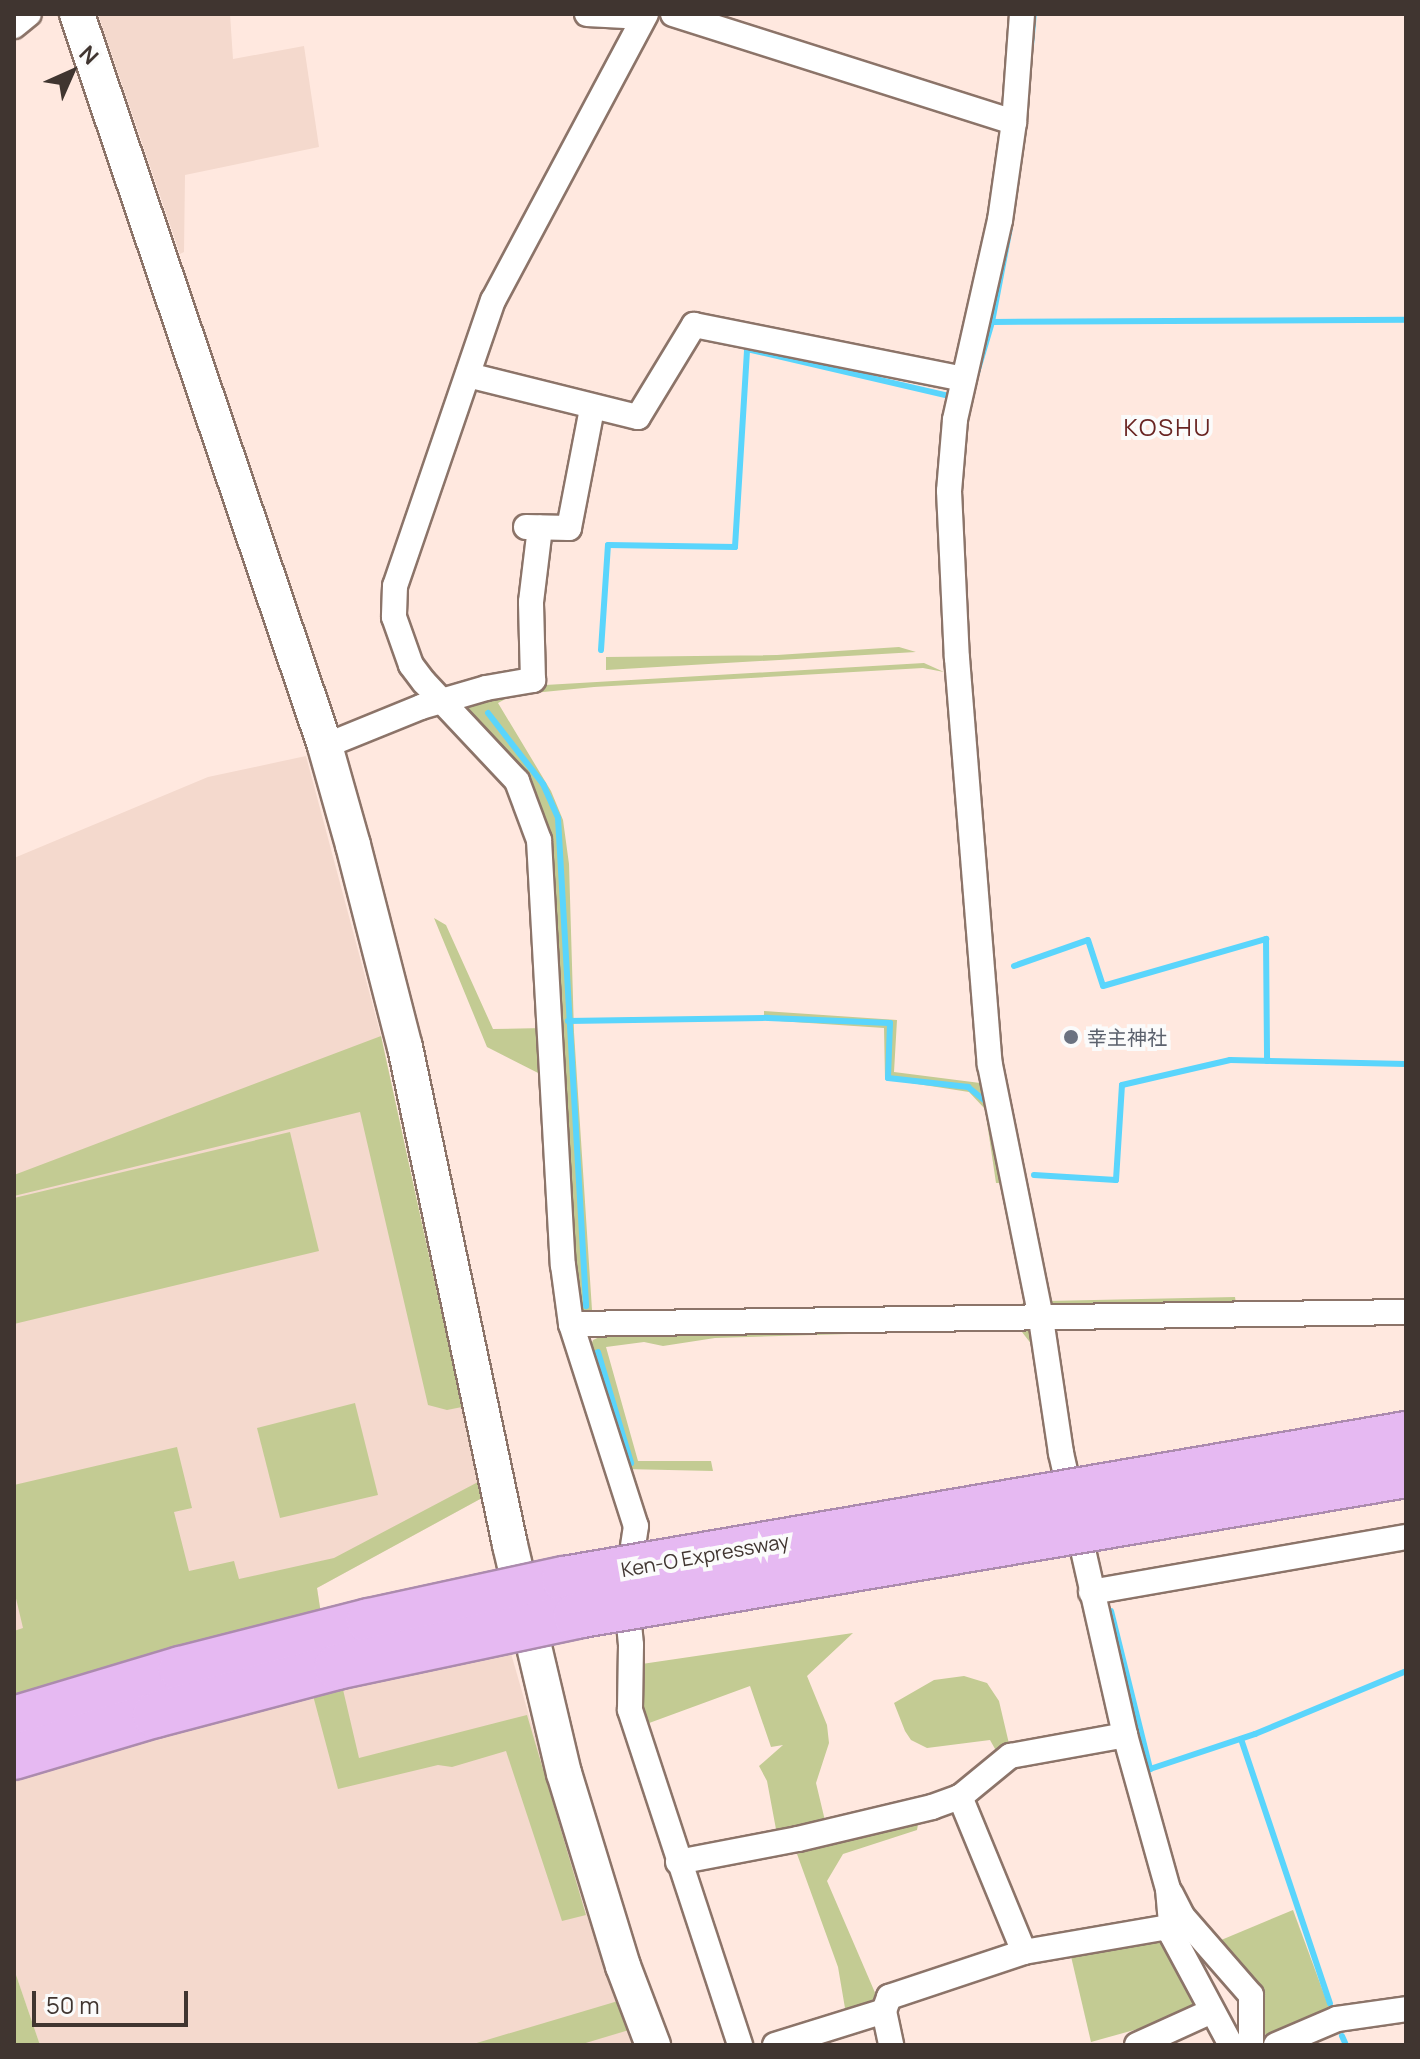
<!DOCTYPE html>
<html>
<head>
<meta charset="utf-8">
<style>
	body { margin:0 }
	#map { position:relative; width:1420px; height:2059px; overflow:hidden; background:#ffe8df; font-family:Manrope,"Noto Sans JP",sans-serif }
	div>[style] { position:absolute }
	.built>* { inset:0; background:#f4d9cd }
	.green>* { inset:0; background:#c3cb93 }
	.stream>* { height:6px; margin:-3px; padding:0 3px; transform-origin:3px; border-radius:3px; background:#5ad5fc }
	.roads { filter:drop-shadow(2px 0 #8c7469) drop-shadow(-2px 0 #8c7469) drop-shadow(0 2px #8c7469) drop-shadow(0 -2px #8c7469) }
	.street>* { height:24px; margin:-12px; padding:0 12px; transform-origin:12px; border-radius:12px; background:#fff }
	.secondary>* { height:34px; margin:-17px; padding:0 17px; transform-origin:17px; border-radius:17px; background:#fff }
	.bridges { filter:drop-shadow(2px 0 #ac8bae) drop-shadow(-2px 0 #ac8bae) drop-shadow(0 2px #ac8bae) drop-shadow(0 -2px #ac8bae) }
	.highway-bridge>* { height:44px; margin:-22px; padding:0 22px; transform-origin:22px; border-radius:22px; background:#e6b9f2 }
	.dots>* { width:22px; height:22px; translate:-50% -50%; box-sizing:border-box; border:4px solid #fbfbfb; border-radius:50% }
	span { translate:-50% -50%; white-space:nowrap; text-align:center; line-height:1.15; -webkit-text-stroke:8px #fbfbfb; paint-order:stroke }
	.worship-label { font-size:20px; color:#5b616d }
	.left { translate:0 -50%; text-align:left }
	.street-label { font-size:20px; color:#403530 }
	.quarter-label { font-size:24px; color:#692422; letter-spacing:2px }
	.frame { position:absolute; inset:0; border:16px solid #403530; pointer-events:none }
	.north { position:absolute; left:32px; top:32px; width:80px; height:80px; -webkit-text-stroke:6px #fbfbfb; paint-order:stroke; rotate:45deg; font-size:22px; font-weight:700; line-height:32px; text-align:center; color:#403530 }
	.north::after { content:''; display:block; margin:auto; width:28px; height:36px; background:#403530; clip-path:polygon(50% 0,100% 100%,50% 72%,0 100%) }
	.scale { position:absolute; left:32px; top:1991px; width:156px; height:36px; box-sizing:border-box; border:4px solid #403530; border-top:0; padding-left:10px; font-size:24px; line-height:28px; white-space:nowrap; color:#403530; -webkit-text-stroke:6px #fbfbfb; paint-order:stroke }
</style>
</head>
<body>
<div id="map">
	<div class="built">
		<i style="clip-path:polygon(98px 14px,230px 14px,233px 59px,304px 46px,319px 147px,185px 175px,184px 252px,180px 254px)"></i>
		<i style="clip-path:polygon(306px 756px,381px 1036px,482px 1498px,317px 1588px,321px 1614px,14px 1700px,14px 858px,208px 777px)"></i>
		<i style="clip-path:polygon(508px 1643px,585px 1910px,634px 2045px,40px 2045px,14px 1969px,14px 1774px)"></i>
	</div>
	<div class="green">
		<i style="clip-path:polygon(899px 647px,916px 652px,606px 670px,606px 657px,777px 655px)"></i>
		<i style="clip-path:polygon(924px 663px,944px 672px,923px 668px,594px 687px,513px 695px,498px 703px,551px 791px,563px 820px,569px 864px,574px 1032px,592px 1310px,1008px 1308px,1024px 1303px,1009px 1183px,996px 1183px,985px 1109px,969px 1092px,885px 1079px,884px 1028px,764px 1020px,764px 1011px,897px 1020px,894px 1072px,988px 1084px,1009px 1182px,1028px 1301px,1019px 1313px,588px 1321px,578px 1315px,571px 1292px,546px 841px,538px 806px,523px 779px,468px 713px,469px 701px,493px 691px,528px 686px)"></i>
		<i style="clip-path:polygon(434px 918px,446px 925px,493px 1029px,544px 1028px,546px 1077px,487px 1047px)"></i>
		<i style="clip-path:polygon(381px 1036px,462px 1407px,447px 1410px,428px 1405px,360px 1112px,14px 1196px,14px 1175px)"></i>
		<i style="clip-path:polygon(290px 1132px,319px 1251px,14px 1324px,14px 1198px)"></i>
		<i style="clip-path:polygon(1235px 1297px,1236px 1304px,1058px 1313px,1047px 1301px)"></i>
		<i style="clip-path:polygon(1024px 1326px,1030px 1331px,1032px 1345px,1022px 1332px,919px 1332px,715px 1338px,663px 1346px,644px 1342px,606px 1347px,638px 1461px,711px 1461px,713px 1471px,624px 1469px,587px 1356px,593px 1340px,604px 1335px)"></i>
		<i style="clip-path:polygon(355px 1403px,378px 1495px,280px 1518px,257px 1428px)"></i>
		<i style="clip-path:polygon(177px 1447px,192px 1508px,174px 1512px,189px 1571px,234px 1561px,239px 1579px,334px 1558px,478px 1482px,482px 1498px,317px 1588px,321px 1614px,14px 1700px,14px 1631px,23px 1628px,14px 1590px,14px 1485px)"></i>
		<i style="clip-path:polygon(853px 1633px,807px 1676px,827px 1725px,829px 1743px,816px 1783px,827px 1829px,778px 1840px,767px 1781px,759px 1766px,783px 1745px,771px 1747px,750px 1686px,641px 1726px,635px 1665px)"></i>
		<i style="clip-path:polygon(964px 1676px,987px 1683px,999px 1701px,1010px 1748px,999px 1756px,990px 1740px,927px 1748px,911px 1740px,905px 1731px,894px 1703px,934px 1680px)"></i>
		<i style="clip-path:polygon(341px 1681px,359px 1758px,527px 1715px,586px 1915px,562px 1921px,506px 1751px,452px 1767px,438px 1765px,338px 1789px,311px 1688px)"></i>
		<i style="clip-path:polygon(919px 1819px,917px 1830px,843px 1854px,827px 1881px,876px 1995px,866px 2009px,846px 2014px,838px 1967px,797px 1854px)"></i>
		<i style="clip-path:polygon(1293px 1910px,1331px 2013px,1273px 2039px,1261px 2031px,1214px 1943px)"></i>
		<i style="clip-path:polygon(1161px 1938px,1170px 1942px,1199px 2012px,1091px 2042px,1070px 1952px)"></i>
		<i style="clip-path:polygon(14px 1969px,40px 2045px,14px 2045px)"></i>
		<i style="clip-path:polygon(618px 2001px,629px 2030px,579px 2045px,470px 2045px)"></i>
	</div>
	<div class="stream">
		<i style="left:1031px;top:46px;width:32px;rotate:-85deg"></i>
		<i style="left:992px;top:322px;width:96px;rotate:-79.2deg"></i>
		<i style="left:977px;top:373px;width:53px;rotate:-73.6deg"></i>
		<i style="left:992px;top:322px;width:414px;rotate:-0.3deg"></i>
		<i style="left:601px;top:650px;width:105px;rotate:-86.2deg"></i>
		<i style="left:608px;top:545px;width:127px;rotate:0.9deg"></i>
		<i style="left:735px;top:547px;width:198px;rotate:-86.5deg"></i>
		<i style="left:747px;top:349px;width:207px;rotate:13.1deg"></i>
		<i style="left:488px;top:713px;width:90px;rotate:52.2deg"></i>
		<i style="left:543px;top:784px;width:37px;rotate:66deg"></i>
		<i style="left:558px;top:818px;width:489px;rotate:86.7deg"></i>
		<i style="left:1014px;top:966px;width:78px;rotate:-19.4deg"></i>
		<i style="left:1088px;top:940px;width:48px;rotate:71.9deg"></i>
		<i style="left:1103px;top:986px;width:170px;rotate:-16.1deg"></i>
		<i style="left:1266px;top:939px;width:122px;rotate:89.5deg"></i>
		<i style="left:568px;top:1021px;width:200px;rotate:-0.9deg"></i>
		<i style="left:768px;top:1018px;width:122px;rotate:2.3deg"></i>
		<i style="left:890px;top:1023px;width:55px;rotate:92.1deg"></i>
		<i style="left:888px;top:1078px;width:81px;rotate:6.4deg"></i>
		<i style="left:968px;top:1087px;width:27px;rotate:39deg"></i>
		<i style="left:1034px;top:1175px;width:82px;rotate:3.5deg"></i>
		<i style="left:1116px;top:1180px;width:95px;rotate:-86.4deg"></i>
		<i style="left:1122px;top:1085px;width:111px;rotate:-13deg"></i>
		<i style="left:1230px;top:1060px;width:176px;rotate:1.3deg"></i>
		<i style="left:598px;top:1352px;width:116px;rotate:73.4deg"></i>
		<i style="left:1111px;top:1611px;width:163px;rotate:76.1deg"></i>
		<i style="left:1150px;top:1769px;width:111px;rotate:-18.4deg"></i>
		<i style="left:1255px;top:1734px;width:164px;rotate:-22.6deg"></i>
		<i style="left:1241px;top:1739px;width:279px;rotate:71.4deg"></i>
		<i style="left:1342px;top:2036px;width:10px;rotate:66deg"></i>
	</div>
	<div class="roads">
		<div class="street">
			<i style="left:587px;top:14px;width:57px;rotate:3deg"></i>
			<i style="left:646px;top:14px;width:324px;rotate:118.1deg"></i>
			<i style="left:493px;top:300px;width:302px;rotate:108.9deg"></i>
			<i style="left:395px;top:586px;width:31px;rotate:92deg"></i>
			<i style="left:394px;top:617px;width:51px;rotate:70.5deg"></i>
			<i style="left:411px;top:665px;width:21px;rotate:53deg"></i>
			<i style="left:424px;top:682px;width:136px;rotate:46.8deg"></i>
			<i style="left:517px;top:781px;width:63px;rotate:69.6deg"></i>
			<i style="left:539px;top:840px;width:426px;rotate:86.8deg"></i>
			<i style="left:563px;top:1265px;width:60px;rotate:82.3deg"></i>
			<i style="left:571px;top:1324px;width:212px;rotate:72.2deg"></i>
			<i style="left:636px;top:1526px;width:67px;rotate:98.6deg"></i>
			<i style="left:626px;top:1592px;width:53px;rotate:84.6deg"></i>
			<i style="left:631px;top:1645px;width:65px;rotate:90.9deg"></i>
			<i style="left:630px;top:1710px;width:353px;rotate:71.8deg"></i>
			<i style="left:673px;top:14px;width:358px;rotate:17.6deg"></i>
			<i style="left:1022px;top:14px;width:108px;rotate:94.2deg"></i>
			<i style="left:1014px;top:122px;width:99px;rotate:98.1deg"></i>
			<i style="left:1000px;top:220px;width:205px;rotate:102.7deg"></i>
			<i style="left:955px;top:420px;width:71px;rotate:94.8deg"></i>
			<i style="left:949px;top:491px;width:167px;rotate:87.3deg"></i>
			<i style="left:957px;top:658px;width:408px;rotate:85.4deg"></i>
			<i style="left:990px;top:1065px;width:259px;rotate:78.6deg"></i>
			<i style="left:1041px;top:1319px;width:135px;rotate:81.5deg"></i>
			<i style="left:1061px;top:1453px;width:289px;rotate:77.2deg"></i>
			<i style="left:1125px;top:1735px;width:160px;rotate:74.4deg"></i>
			<i style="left:1168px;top:1889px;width:46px;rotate:85deg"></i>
			<i style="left:1172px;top:1935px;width:125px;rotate:61.8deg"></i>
			<i style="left:14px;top:26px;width:19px;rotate:-39deg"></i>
			<i style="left:468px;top:375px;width:175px;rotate:13.9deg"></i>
			<i style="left:638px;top:417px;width:108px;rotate:-58.7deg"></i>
			<i style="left:694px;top:325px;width:275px;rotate:11.3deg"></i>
			<i style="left:526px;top:527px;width:43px;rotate:1.3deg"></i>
			<i style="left:569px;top:528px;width:122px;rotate:-79.1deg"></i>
			<i style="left:325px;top:746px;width:104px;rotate:-22.1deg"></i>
			<i style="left:421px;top:707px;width:68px;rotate:-16.3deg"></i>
			<i style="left:486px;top:688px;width:48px;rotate:-9.7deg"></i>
			<i style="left:533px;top:680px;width:78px;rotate:-91.5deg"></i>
			<i style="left:531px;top:602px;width:75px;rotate:-83.1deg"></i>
			<i style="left:571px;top:1324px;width:835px;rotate:-0.82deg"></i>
			<i style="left:1091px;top:1592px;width:320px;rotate:-9.9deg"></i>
			<i style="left:678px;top:1862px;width:122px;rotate:-10.9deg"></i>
			<i style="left:798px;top:1839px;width:138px;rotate:-13.4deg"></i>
			<i style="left:932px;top:1807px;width:30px;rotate:-20deg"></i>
			<i style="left:960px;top:1797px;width:65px;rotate:-39.4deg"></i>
			<i style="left:1010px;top:1756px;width:117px;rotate:-10.3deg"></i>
			<i style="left:1171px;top:1894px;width:25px;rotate:63deg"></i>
			<i style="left:1182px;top:1916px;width:105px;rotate:48.9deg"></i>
			<i style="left:1251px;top:1995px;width:50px;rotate:90deg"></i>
			<i style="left:1024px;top:1952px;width:164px;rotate:-9.8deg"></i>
			<i style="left:884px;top:2011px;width:35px;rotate:78deg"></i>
			<i style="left:775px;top:2045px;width:114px;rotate:-17.3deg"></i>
			<i style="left:884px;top:2011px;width:15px;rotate:-70deg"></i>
			<i style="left:889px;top:1997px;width:142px;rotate:-18.4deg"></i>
			<i style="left:1024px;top:1952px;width:168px;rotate:-112.4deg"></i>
			<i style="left:1137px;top:2045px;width:82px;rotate:-24.4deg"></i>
			<i style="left:1276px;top:2045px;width:66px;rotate:-23.1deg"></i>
			<i style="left:1337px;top:2019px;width:70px;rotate:-8.2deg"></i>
		</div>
		<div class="secondary">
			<i style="left:77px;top:14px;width:773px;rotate:71.28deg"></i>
			<i style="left:325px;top:746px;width:103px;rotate:74.2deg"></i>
			<i style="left:353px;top:845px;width:209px;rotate:75.6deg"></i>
			<i style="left:405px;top:1047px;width:509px;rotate:78.09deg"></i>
			<i style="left:510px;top:1545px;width:234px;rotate:76.7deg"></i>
			<i style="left:564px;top:1773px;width:202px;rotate:73deg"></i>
			<i style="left:623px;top:1966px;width:85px;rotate:69.2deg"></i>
		</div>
	</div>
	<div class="bridges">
		<div class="highway-bridge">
			<i style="left:14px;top:1719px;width:174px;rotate:-16.7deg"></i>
			<i style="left:181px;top:1669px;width:194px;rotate:-14.3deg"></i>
			<i style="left:369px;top:1621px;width:199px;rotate:-12.2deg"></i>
			<i style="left:564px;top:1579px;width:854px;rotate:-9.77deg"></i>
			<i style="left:14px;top:1757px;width:147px;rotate:-16.6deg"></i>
			<i style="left:155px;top:1715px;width:188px;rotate:-14.8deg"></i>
			<i style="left:337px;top:1667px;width:244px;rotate:-12deg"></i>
			<i style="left:576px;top:1616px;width:842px;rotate:-9.64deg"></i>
		</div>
	</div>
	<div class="dots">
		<i style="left:1071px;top:1037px;background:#6b7280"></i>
	</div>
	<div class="worship-label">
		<span class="left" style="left:1087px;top:1037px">幸主神社</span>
	</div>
	<div class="street-label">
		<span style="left:705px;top:1555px;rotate:-10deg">Ken-O Expressway</span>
	</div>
	<div class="quarter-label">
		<span style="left:1168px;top:427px">KOSHU</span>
	</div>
	<div class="frame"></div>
	<div class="north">N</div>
	<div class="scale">50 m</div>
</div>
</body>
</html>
